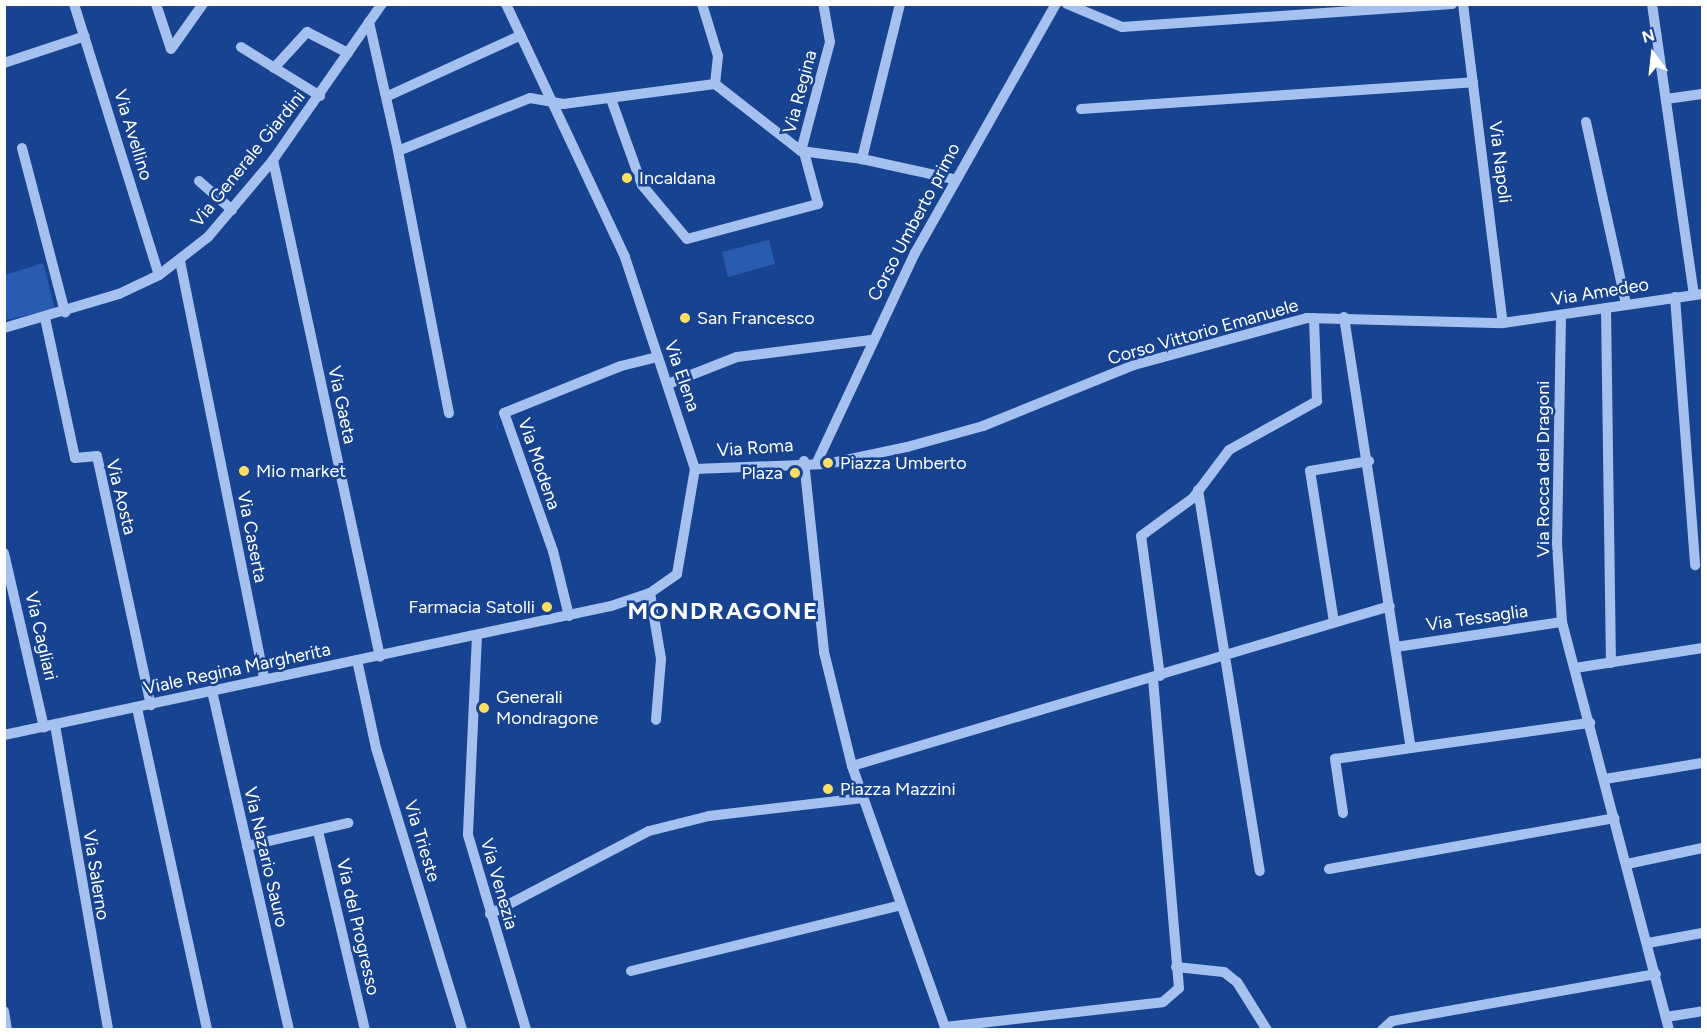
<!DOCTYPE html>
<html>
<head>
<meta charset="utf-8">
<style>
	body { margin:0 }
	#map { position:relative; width:1707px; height:1034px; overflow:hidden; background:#174391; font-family:Figtree,sans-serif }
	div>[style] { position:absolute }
	.green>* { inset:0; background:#295bb0 }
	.minor>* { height:10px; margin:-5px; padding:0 5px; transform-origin:5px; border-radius:5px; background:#a5c1f0 }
	.dots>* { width:16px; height:16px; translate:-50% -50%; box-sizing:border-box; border:3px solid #174391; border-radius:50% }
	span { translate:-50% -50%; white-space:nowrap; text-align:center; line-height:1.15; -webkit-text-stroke:5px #174391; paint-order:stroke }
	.street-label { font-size:18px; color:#fff }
	.poi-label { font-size:18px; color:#fff }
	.left { translate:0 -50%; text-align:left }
	.right { translate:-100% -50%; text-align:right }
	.district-label { font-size:24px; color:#fff; font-weight:700; letter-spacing:1.5px }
	.frame { position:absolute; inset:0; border:6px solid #fff; pointer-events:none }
	.north { position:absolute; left:1623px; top:24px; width:60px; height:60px; -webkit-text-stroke:4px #174391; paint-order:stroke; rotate:345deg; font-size:16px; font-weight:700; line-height:24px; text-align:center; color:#fff }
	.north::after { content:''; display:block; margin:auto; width:21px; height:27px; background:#fff; clip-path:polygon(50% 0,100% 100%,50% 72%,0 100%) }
</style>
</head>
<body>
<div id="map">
	<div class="green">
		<i style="clip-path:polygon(769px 240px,775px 264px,728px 277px,722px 252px)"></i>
		<i style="clip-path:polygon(43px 263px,55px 309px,5px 320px,5px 275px)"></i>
	</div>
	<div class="minor">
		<i style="left:74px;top:4px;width:284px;rotate:72.6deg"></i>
		<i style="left:156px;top:4px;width:47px;rotate:71.6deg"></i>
		<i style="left:171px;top:49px;width:55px;rotate:-54.6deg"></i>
		<i style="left:702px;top:4px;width:54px;rotate:72.9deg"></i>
		<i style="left:718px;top:56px;width:28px;rotate:96deg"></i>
		<i style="left:900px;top:4px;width:160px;rotate:103.8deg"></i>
		<i style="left:862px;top:159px;width:94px;rotate:12.3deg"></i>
		<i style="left:1067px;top:4px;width:60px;rotate:22.7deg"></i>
		<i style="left:1122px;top:27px;width:331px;rotate:-4deg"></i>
		<i style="left:1463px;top:4px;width:321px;rotate:82.9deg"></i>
		<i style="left:1652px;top:4px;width:294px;rotate:81.8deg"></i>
		<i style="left:369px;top:22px;width:132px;rotate:77.3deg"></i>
		<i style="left:398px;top:151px;width:142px;rotate:-21.9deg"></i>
		<i style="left:530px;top:98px;width:34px;rotate:10deg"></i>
		<i style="left:563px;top:104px;width:153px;rotate:-7.5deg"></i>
		<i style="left:715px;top:84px;width:109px;rotate:37.9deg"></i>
		<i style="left:801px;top:151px;width:62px;rotate:7.5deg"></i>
		<i style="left:241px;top:47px;width:93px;rotate:31.8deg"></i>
		<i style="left:4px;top:63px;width:85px;rotate:-18.4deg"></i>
		<i style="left:274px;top:68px;width:49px;rotate:-47.5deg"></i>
		<i style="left:307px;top:32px;width:46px;rotate:27.1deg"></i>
		<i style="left:388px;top:96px;width:146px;rotate:-24.6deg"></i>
		<i style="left:611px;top:99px;width:91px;rotate:70.2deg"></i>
		<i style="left:642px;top:185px;width:70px;rotate:50.2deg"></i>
		<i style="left:687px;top:239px;width:136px;rotate:-15deg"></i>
		<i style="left:818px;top:204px;width:54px;rotate:-105.1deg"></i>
		<i style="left:1666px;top:99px;width:36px;rotate:-8deg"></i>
		<i style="left:1081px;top:109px;width:393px;rotate:-3.9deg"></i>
		<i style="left:1586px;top:122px;width:186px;rotate:77.6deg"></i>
		<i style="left:22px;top:148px;width:170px;rotate:75.3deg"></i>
		<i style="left:398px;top:151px;width:267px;rotate:79deg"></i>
		<i style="left:801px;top:151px;width:113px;rotate:-75.1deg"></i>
		<i style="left:830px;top:42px;width:39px;rotate:-100deg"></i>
		<i style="left:273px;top:160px;width:508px;rotate:77.85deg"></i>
		<i style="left:199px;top:181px;width:44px;rotate:41.3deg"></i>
		<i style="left:180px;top:261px;width:425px;rotate:78.6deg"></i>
		<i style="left:1675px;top:297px;width:269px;rotate:85.7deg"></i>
		<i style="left:1606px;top:308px;width:355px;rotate:89.2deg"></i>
		<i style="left:1561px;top:316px;width:227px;rotate:91deg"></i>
		<i style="left:1557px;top:543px;width:79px;rotate:86.4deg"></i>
		<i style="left:1562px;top:622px;width:422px;rotate:75.3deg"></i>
		<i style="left:1344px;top:317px;width:436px;rotate:81.2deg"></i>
		<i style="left:1411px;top:748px;width:181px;rotate:-8deg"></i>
		<i style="left:45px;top:318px;width:143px;rotate:77.9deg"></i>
		<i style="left:75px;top:458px;width:22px;rotate:-5deg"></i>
		<i style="left:97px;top:456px;width:255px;rotate:77.8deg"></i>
		<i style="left:4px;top:328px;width:120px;rotate:-16.5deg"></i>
		<i style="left:119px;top:294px;width:44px;rotate:-25.4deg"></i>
		<i style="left:159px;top:275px;width:62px;rotate:-37.8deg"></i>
		<i style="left:208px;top:237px;width:101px;rotate:-49.8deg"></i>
		<i style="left:273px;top:160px;width:190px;rotate:-55.1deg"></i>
		<i style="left:668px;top:384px;width:74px;rotate:-21.4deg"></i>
		<i style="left:737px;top:357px;width:135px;rotate:-7.2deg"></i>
		<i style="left:804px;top:461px;width:192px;rotate:84deg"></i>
		<i style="left:824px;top:652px;width:117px;rotate:76.2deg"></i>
		<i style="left:852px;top:766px;width:280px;rotate:70.4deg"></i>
		<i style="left:817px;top:462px;width:231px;rotate:-64.9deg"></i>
		<i style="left:915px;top:253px;width:286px;rotate:-60.5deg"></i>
		<i style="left:695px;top:469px;width:132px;rotate:-2.2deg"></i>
		<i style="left:827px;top:464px;width:82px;rotate:-12deg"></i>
		<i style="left:907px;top:447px;width:79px;rotate:-15.4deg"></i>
		<i style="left:983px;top:426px;width:163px;rotate:-22deg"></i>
		<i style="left:1134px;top:365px;width:179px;rotate:-15.2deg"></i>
		<i style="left:1307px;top:318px;width:196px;rotate:1.5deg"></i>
		<i style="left:1503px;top:323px;width:201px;rotate:-8.3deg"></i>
		<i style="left:1198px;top:490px;width:386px;rotate:80.8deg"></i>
		<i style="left:4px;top:553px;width:179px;rotate:77.1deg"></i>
		<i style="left:650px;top:593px;width:67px;rotate:80.5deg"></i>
		<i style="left:661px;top:659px;width:61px;rotate:94.7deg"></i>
		<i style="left:569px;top:616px;width:67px;rotate:-103.8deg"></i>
		<i style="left:553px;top:551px;width:146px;rotate:-109.5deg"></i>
		<i style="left:504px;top:413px;width:126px;rotate:-21.9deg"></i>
		<i style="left:621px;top:366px;width:38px;rotate:-14deg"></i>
		<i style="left:1334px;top:622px;width:153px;rotate:-99deg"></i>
		<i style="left:1310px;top:471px;width:60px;rotate:-9.6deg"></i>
		<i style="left:477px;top:635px;width:200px;rotate:92.6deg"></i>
		<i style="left:468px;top:835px;width:203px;rotate:73.4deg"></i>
		<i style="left:1396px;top:647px;width:168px;rotate:-8.6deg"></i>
		<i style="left:357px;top:660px;width:90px;rotate:77.8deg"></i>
		<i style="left:376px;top:748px;width:295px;rotate:73deg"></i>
		<i style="left:1575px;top:668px;width:129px;rotate:-8.9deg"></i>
		<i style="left:1160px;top:676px;width:141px;rotate:-97.7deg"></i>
		<i style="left:1141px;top:536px;width:64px;rotate:-36.2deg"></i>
		<i style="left:1193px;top:498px;width:60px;rotate:-53.1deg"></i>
		<i style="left:1229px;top:450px;width:101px;rotate:-29.1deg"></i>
		<i style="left:1317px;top:401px;width:83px;rotate:-92.1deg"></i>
		<i style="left:212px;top:691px;width:348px;rotate:77.2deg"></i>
		<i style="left:137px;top:708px;width:330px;rotate:77.7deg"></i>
		<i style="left:55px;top:725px;width:310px;rotate:80.1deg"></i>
		<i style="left:4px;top:735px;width:621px;rotate:-12deg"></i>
		<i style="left:611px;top:606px;width:41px;rotate:-18.4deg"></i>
		<i style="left:650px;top:593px;width:33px;rotate:-35deg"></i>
		<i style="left:677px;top:574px;width:107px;rotate:-80.3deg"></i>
		<i style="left:695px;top:469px;width:223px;rotate:-108.3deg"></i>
		<i style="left:625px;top:257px;width:280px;rotate:-115.2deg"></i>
		<i style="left:852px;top:766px;width:561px;rotate:-16.56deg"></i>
		<i style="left:1605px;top:779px;width:98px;rotate:-9.4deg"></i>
		<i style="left:1343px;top:813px;width:55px;rotate:-98.4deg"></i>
		<i style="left:1335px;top:759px;width:77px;rotate:-8.2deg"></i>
		<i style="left:318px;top:831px;width:204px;rotate:76.7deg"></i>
		<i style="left:247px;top:846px;width:104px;rotate:-12.8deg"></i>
		<i style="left:1627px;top:864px;width:77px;rotate:-12deg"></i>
		<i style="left:1329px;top:869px;width:290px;rotate:-10.1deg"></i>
		<i style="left:490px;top:914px;width:179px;rotate:-27.6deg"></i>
		<i style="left:649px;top:831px;width:62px;rotate:-14deg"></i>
		<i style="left:709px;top:816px;width:155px;rotate:-6.7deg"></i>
		<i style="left:1648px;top:943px;width:55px;rotate:-10.5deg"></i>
		<i style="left:1176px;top:967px;width:48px;rotate:5.9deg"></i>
		<i style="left:1224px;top:972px;width:16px;rotate:38deg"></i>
		<i style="left:1237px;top:982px;width:57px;rotate:58deg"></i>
		<i style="left:631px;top:971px;width:278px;rotate:-13.7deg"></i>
		<i style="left:4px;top:1011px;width:19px;rotate:81deg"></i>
		<i style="left:1666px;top:1017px;width:36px;rotate:-9deg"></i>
		<i style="left:945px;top:1027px;width:219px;rotate:-6.5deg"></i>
		<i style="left:1163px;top:1002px;width:21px;rotate:-41deg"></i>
		<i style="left:1179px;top:988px;width:311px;rotate:-94.8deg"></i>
		<i style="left:1382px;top:1030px;width:13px;rotate:-42deg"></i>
		<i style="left:1392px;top:1021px;width:268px;rotate:-10.1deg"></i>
	</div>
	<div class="dots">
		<i style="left:627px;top:178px;background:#ffde64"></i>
		<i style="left:685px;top:318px;background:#ffde64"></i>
		<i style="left:828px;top:463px;background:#ffde64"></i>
		<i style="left:244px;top:471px;background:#ffde64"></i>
		<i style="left:795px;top:473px;background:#ffde64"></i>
		<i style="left:547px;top:607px;background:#ffde64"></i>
		<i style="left:484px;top:708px;background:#ffde64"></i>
		<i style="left:828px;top:789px;background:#ffde64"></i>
	</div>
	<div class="street-label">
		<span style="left:800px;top:92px;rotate:-75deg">Via Regina</span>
		<span style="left:133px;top:135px;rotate:73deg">Via Avellino</span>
		<span style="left:248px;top:159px;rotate:-51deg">Via Generale Giardini</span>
		<span style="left:1500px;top:162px;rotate:83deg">Via Napoli</span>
		<span style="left:914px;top:222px;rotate:-62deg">Corso Umberto primo</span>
		<span style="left:1600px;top:292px;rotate:-9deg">Via Amedeo</span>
		<span style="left:1203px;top:332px;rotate:-16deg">Corso Vittorio Emanuele</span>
		<span style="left:682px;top:376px;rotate:71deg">Via Elena</span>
		<span style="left:342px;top:405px;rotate:78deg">Via Gaeta</span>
		<span style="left:755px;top:448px;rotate:-4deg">Via Roma</span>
		<span style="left:539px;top:464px;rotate:71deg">Via Modena</span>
		<span style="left:1543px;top:469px;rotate:-90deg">Via Rocca dei Dragoni</span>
		<span style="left:121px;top:497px;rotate:76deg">Via Aosta</span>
		<span style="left:252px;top:537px;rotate:79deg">Via Caserta</span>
		<span style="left:1477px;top:618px;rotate:-8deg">Via Tessaglia</span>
		<span style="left:41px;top:636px;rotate:77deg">Via Cagliari</span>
		<span style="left:237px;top:669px;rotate:-12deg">Viale Regina Margherita</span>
		<span style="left:422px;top:841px;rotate:73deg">Via Trieste</span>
		<span style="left:266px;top:857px;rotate:77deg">Via Nazario Sauro</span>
		<span style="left:96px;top:875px;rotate:81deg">Via Salerno</span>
		<span style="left:499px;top:884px;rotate:74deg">Via Venezia</span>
		<span style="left:358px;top:927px;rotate:77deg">Via del Progresso</span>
	</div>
	<div class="poi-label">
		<span class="left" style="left:639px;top:178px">Incaldana</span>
		<span class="left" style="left:697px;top:318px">San Francesco</span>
		<span class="left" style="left:840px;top:463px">Piazza Umberto</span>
		<span class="left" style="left:256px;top:471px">Mio market</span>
		<span class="right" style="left:783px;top:473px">Plaza</span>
		<span class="right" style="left:535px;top:607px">Farmacia Satolli</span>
		<span class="left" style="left:496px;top:708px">Generali<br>Mondragone</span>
		<span class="left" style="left:840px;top:789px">Piazza Mazzini</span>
	</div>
	<div class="district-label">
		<span style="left:723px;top:611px">MONDRAGONE</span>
	</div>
	<div class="frame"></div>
	<div class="north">N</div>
</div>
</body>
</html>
